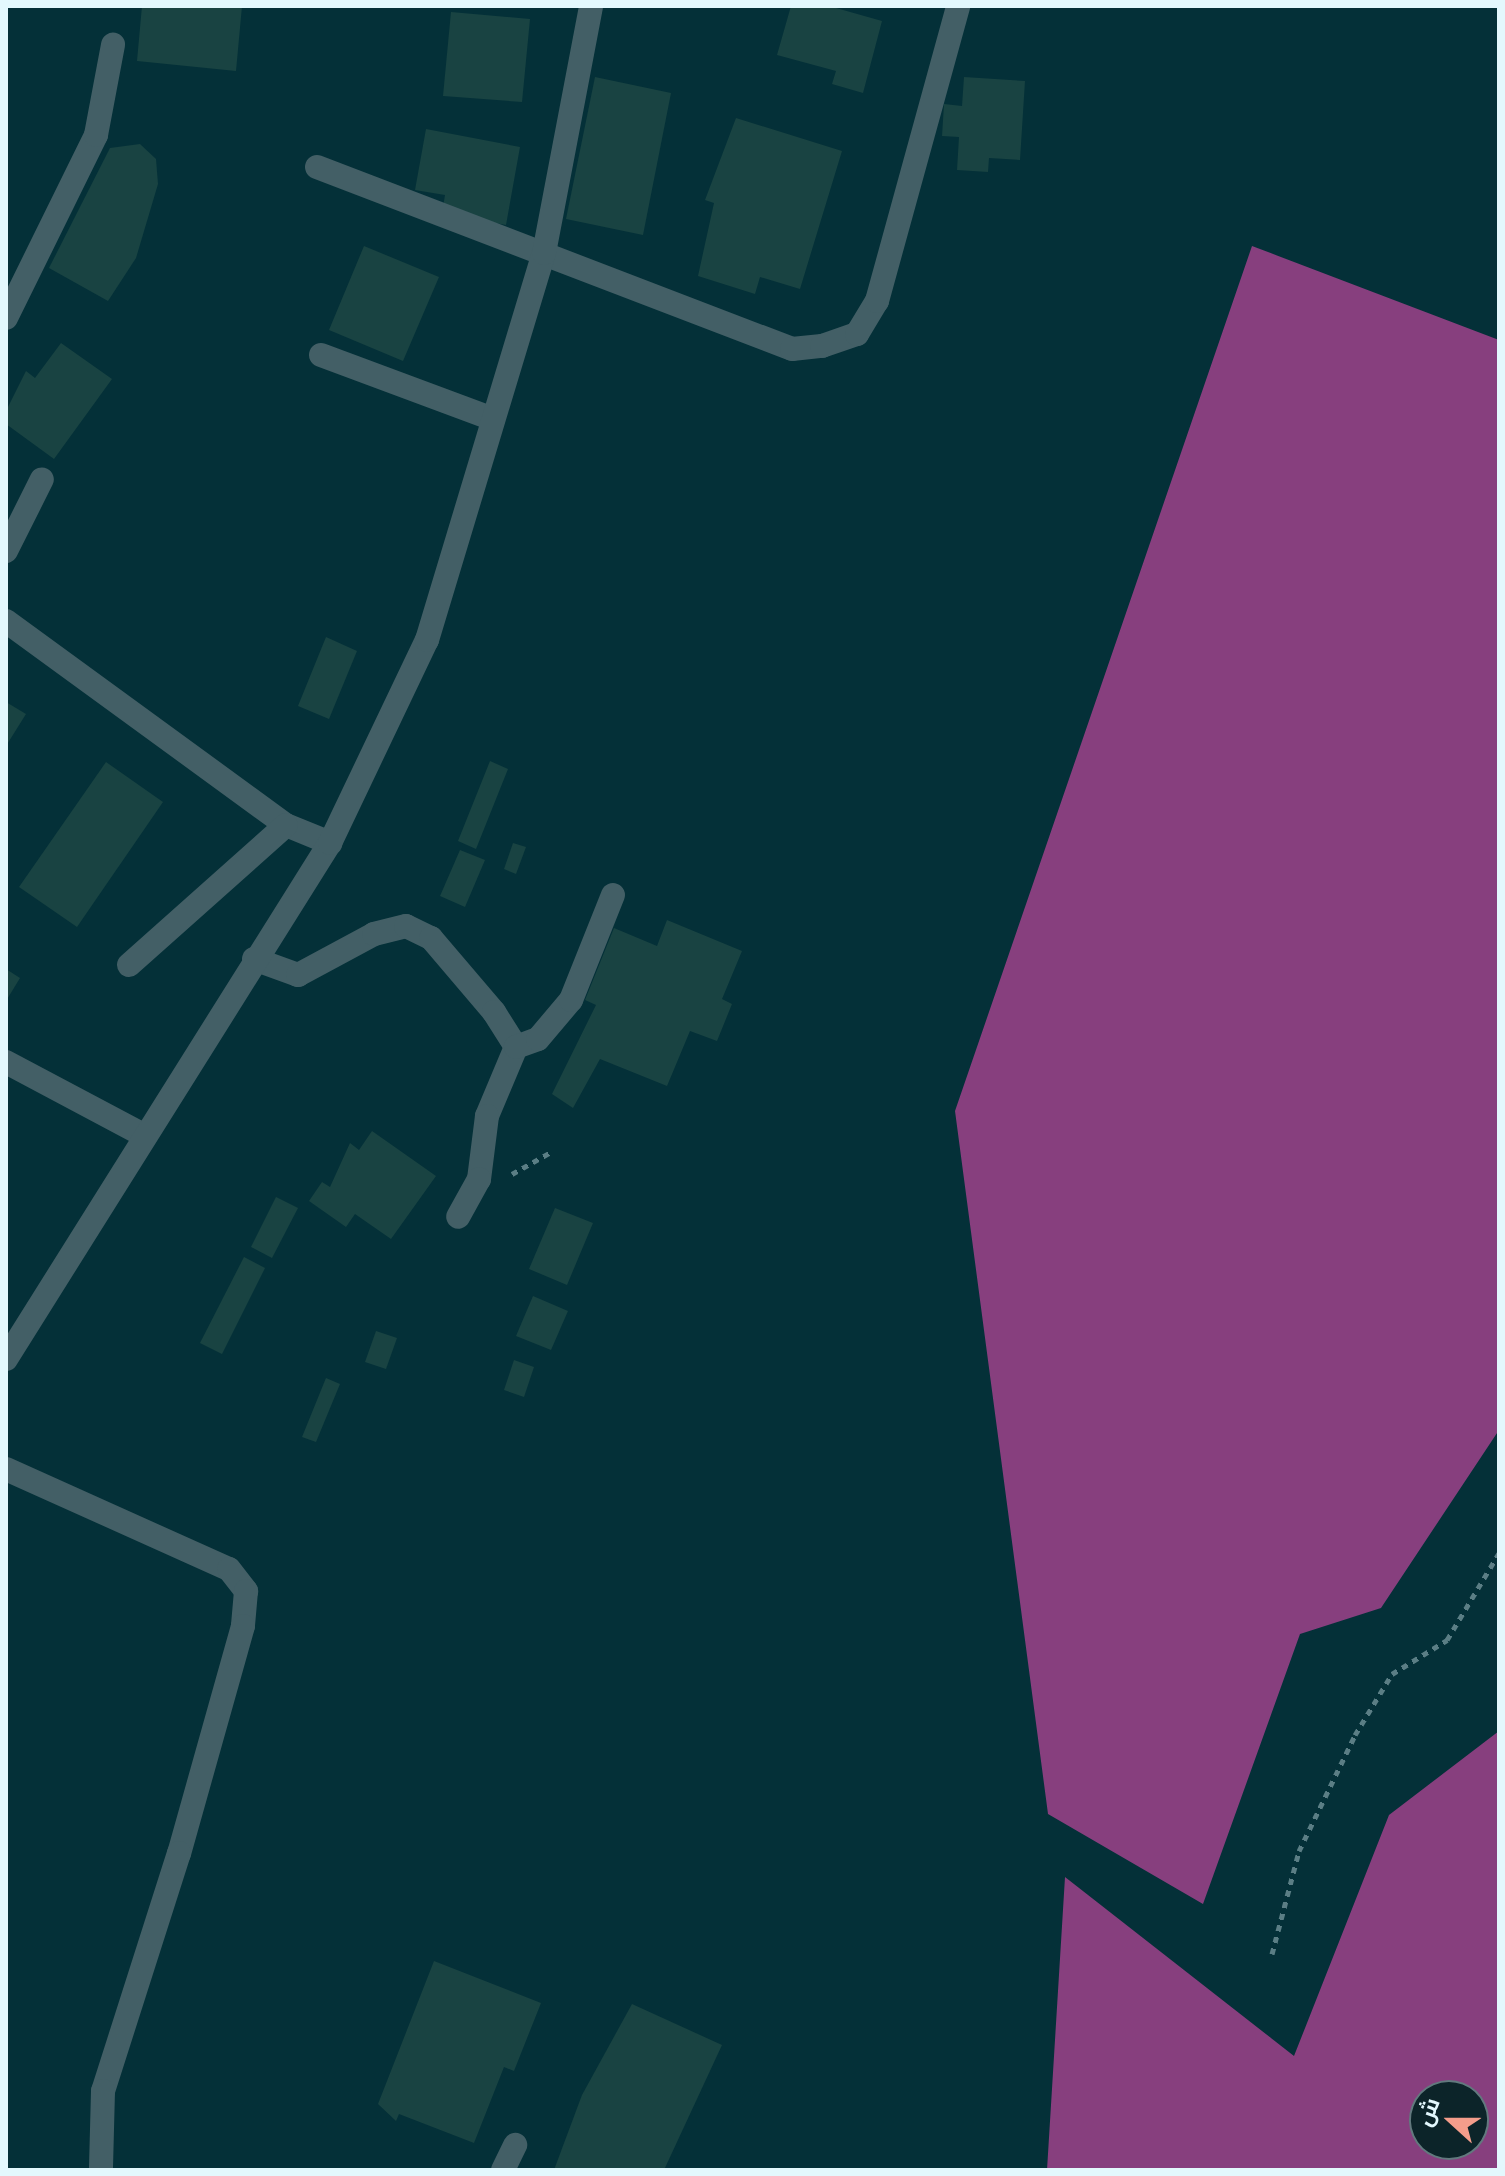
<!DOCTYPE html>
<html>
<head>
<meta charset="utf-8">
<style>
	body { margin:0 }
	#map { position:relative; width:1505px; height:2176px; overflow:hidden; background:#043038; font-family:Karla,Cairo,sans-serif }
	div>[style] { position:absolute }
	.forest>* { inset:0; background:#873f7e }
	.building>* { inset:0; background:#194342 }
	.path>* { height:5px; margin-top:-2.5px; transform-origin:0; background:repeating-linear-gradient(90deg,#5b7e85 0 6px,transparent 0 12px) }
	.minor>* { height:24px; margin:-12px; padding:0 12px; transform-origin:12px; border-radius:12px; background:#435f66 }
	span { translate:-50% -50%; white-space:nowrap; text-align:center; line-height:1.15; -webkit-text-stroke:7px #0c2429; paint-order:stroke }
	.frame { position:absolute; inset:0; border:8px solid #e3f8fd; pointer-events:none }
	.north { position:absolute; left:1409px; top:2080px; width:80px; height:80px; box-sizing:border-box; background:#0c2429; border:2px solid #62797e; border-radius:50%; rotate:291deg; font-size:22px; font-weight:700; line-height:32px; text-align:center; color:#e3f8fd }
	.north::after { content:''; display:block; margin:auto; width:28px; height:36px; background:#f49d8b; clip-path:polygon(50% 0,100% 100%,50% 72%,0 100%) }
</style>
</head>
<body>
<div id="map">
	<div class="forest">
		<i style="clip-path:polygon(1252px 246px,1499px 340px,1499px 1430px,1381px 1608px,1300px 1634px,1203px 1904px,1048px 1814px,955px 1111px)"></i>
		<i style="clip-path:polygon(evenodd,1499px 1731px,1499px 2170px,1047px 2170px,1065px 1877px,1294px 2056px,1389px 1815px,1499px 1731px,1425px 2096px,1473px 2096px,1473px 2144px,1425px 2144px,1425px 2096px)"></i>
	</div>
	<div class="building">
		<i style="clip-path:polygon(142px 6px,242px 6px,236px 71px,137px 61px)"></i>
		<i style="clip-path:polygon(791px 6px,829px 6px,882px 21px,863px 93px,832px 84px,836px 71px,777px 55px)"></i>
		<i style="clip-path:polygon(451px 12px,530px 19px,522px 102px,443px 96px)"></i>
		<i style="clip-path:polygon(595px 77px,671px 93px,643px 235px,566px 219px)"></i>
		<i style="clip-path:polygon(964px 77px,1025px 81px,1020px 160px,989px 158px,988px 172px,957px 170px,959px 137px,942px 136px,944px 104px,962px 106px)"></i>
		<i style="clip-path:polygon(736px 118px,842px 151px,800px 289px,760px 277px,755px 294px,698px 276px,714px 203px,705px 200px)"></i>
		<i style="clip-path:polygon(426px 129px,520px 147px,506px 225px,442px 213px,445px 195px,415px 190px)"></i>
		<i style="clip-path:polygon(140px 144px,156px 159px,158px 184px,136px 258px,108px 301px,49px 268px,110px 148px)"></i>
		<i style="clip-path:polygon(364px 246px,439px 277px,403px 361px,329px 330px)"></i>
		<i style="clip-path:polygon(61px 343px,112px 379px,54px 459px,6px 424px,6px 411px,26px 371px,35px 378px)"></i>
		<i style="clip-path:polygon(326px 637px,357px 651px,329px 719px,298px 706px)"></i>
		<i style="clip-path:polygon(6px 702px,26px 714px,6px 746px)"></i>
		<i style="clip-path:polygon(490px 761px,508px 769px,476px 849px,458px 841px)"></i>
		<i style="clip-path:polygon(106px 762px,163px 802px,77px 927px,19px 887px)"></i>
		<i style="clip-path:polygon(513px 843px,526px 847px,516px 874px,504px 869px)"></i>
		<i style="clip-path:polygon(460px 850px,485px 860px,465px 907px,440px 896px)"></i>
		<i style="clip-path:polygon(667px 920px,742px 951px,722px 999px,732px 1004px,717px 1041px,690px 1031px,667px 1086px,600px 1059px,573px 1108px,552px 1094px,596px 1005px,585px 1000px,614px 928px,657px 946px)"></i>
		<i style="clip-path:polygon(6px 969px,20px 978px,6px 1001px)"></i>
		<i style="clip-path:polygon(372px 1131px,436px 1176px,391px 1239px,355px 1214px,346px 1227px,309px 1201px,322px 1182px,330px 1187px,350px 1143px,359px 1150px)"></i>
		<i style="clip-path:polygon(276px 1197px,298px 1208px,272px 1258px,251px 1247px)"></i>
		<i style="clip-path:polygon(555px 1208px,593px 1223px,567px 1285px,529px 1269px)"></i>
		<i style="clip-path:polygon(244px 1257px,265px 1268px,222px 1354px,200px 1343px)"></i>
		<i style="clip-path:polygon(533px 1296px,568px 1311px,551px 1350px,516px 1336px)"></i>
		<i style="clip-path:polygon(376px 1331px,397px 1338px,386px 1369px,365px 1362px)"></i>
		<i style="clip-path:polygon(514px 1360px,534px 1367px,524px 1397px,504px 1390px)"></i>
		<i style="clip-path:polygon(326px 1378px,340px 1384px,316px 1442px,302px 1437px)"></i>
		<i style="clip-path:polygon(434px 1961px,541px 2003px,514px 2071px,504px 2067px,474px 2143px,399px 2114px,396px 2121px,378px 2104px)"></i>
		<i style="clip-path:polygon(632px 2004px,722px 2045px,664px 2170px,554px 2170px,582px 2095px)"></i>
	</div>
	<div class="path">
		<i style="left:512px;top:1174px;width:45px;rotate:-29.4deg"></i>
		<i style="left:1272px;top:1954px;width:106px;rotate:-75.3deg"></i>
		<i style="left:1299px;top:1851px;width:129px;rotate:-64.2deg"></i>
		<i style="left:1355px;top:1735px;width:71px;rotate:-58.8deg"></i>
		<i style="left:1392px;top:1674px;width:65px;rotate:-31.7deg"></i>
		<i style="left:1447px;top:1640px;width:101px;rotate:-59.1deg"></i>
	</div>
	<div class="minor">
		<i style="left:317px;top:167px;width:509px;rotate:20.96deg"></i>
		<i style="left:792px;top:349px;width:30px;rotate:-6deg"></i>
		<i style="left:822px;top:346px;width:37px;rotate:-19deg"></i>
		<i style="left:857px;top:334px;width:39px;rotate:-59deg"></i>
		<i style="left:877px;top:301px;width:306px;rotate:-74.6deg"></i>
		<i style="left:6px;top:318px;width:204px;rotate:-63.8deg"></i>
		<i style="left:96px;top:135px;width:92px;rotate:-79.3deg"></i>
		<i style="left:321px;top:355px;width:180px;rotate:20.4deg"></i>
		<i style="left:6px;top:551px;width:80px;rotate:-63.4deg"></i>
		<i style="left:6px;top:621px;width:346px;rotate:36.1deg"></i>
		<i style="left:286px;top:825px;width:48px;rotate:22.2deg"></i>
		<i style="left:254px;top:959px;width:47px;rotate:20deg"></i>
		<i style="left:298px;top:975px;width:86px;rotate:-28.3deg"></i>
		<i style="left:374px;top:934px;width:33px;rotate:-14deg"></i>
		<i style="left:406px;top:926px;width:28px;rotate:26deg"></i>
		<i style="left:431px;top:938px;width:97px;rotate:49.6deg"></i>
		<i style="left:494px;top:1012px;width:41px;rotate:57.8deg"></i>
		<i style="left:516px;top:1047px;width:75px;rotate:112.8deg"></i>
		<i style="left:487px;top:1116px;width:64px;rotate:97.2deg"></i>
		<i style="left:479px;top:1179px;width:43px;rotate:118.9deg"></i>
		<i style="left:129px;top:965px;width:210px;rotate:-41.7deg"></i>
		<i style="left:516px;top:1047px;width:23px;rotate:-20deg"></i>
		<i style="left:538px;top:1039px;width:51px;rotate:-49.8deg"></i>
		<i style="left:571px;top:1000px;width:113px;rotate:-68.2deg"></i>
		<i style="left:6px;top:1062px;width:157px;rotate:28deg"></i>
		<i style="left:6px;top:1359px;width:609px;rotate:-57.88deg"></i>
		<i style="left:330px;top:843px;width:225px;rotate:-64.5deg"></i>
		<i style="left:427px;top:640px;width:404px;rotate:-73.2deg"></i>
		<i style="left:544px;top:253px;width:251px;rotate:-79.2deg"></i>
		<i style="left:6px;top:1469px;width:244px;rotate:24.2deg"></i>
		<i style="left:229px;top:1569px;width:28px;rotate:52deg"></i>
		<i style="left:246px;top:1591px;width:35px;rotate:95deg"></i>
		<i style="left:243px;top:1626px;width:236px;rotate:105.7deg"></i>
		<i style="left:179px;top:1853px;width:250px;rotate:107.7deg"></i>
		<i style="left:103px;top:2091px;width:79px;rotate:91.5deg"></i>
		<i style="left:503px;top:2170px;width:28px;rotate:-64deg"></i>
	</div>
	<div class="frame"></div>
	<div class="north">ش</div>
</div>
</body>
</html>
